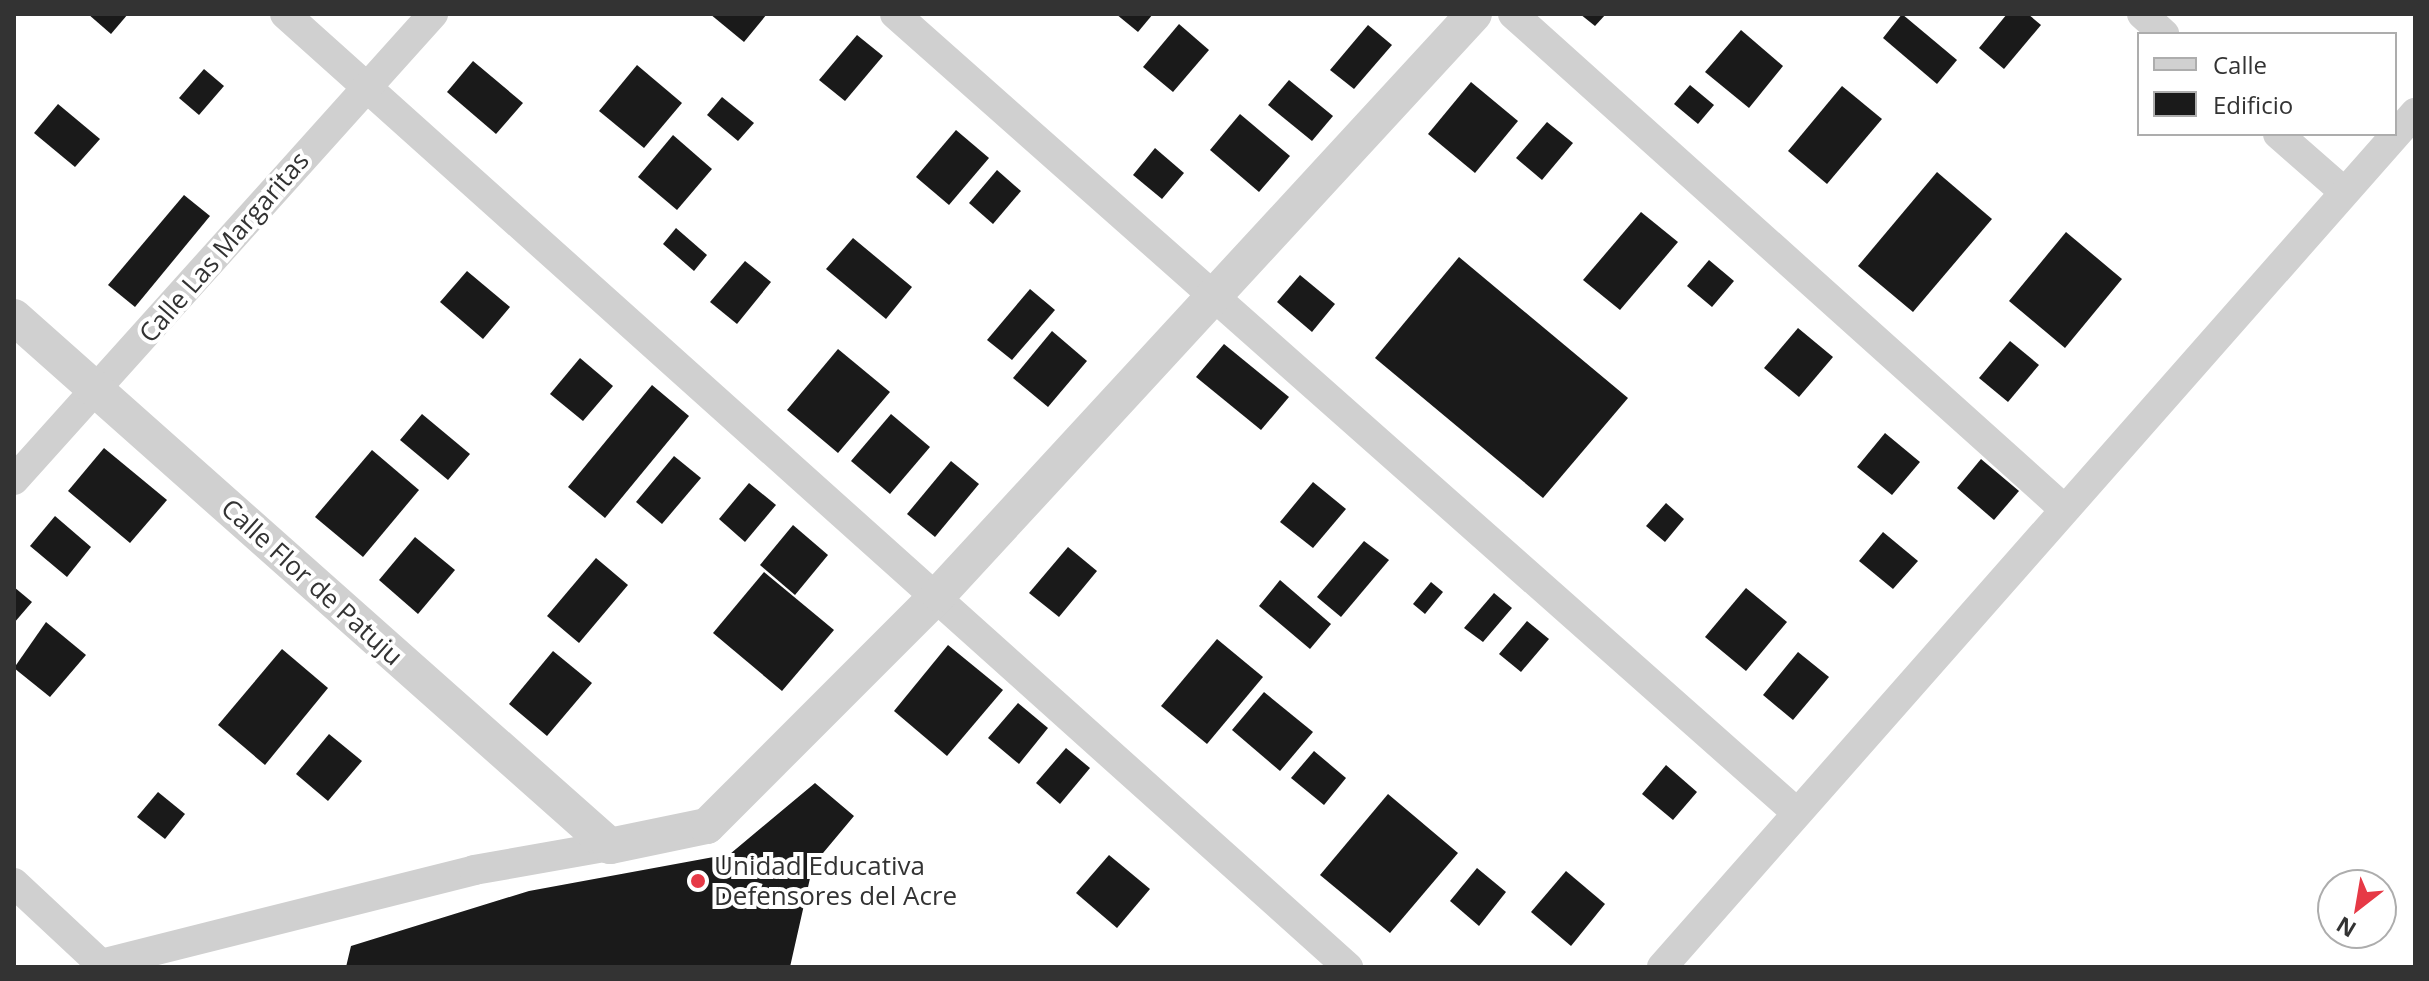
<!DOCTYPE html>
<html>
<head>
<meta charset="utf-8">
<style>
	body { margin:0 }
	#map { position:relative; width:2429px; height:981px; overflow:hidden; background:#fff; font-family:"Open Sans",sans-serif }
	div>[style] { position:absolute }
	.building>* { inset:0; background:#1a1a1a }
	.minor>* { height:30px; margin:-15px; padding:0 15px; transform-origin:15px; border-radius:15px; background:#d0d0d0 }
	.tertiary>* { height:36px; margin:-18px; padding:0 18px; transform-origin:18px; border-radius:18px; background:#d0d0d0 }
	.dots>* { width:22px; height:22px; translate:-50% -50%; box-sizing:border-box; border:4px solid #fff; border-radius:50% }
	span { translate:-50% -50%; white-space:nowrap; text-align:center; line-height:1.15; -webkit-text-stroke:8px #fff; paint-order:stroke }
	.street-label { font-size:26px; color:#333 }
	.poi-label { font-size:26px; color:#333 }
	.left { translate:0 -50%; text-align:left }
	.frame { position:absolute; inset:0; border:16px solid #333; pointer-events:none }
	.legend { position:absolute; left:2137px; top:32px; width:260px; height:104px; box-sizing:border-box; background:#fff; border:2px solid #adadad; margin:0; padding:10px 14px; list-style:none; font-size:24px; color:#333 }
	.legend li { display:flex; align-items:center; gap:16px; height:40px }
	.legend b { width:40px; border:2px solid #adadad }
	.north { position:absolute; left:2317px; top:869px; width:80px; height:80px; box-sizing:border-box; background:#fff; border:2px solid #adadad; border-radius:50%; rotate:211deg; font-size:22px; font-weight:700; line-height:32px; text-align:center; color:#333 }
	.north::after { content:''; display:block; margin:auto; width:28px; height:36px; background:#e63946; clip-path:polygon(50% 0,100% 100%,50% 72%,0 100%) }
</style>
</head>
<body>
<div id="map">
	<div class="building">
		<i style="clip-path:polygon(88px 14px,128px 14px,111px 34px)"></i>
		<i style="clip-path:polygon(710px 14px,767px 14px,744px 42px)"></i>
		<i style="clip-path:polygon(1116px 14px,1153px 14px,1138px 32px)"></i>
		<i style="clip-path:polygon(1580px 14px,1606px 14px,1595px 26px)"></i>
		<i style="clip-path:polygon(1902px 14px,1957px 60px,1937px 84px,1883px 38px)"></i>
		<i style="clip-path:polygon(2007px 14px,2028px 14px,2041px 25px,2004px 69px,1979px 48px)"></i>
		<i style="clip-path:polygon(1179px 24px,1209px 50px,1173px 92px,1143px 67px)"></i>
		<i style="clip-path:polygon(1368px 25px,1392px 45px,1354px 89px,1330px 70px)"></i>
		<i style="clip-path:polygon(1741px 30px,1783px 66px,1749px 108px,1705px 72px)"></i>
		<i style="clip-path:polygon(857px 35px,883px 56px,845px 101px,819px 80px)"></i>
		<i style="clip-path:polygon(473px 61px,523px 103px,496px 134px,447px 92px)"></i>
		<i style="clip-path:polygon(637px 65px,682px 103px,644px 148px,599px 111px)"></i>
		<i style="clip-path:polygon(204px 69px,224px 86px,199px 115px,179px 98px)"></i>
		<i style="clip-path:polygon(1289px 80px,1333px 116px,1312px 141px,1268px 105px)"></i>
		<i style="clip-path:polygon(1471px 82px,1518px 121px,1475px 173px,1428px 134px)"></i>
		<i style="clip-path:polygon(1690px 85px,1714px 105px,1698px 124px,1674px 104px)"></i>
		<i style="clip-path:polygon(1842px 86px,1882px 119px,1827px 184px,1788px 151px)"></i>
		<i style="clip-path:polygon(722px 97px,754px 123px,738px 141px,707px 115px)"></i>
		<i style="clip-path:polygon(58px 104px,100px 139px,75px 167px,34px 133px)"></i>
		<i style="clip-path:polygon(1240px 114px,1290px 156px,1259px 192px,1210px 150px)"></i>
		<i style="clip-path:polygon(1547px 122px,1573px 143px,1542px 180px,1516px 158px)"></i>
		<i style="clip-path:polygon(956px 130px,989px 158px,949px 205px,916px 177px)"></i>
		<i style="clip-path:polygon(673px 135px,712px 169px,677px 210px,638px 177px)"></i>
		<i style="clip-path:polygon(1155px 148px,1184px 173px,1162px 199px,1133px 175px)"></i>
		<i style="clip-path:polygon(997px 170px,1021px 191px,993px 224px,969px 203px)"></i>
		<i style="clip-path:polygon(1937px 172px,1992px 219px,1913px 312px,1858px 266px)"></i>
		<i style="clip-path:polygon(184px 195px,210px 216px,135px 307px,108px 285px)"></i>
		<i style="clip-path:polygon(1641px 212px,1678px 242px,1620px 310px,1583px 280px)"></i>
		<i style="clip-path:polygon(676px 228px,707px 255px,694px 271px,663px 244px)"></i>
		<i style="clip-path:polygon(2066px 232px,2122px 279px,2065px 348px,2009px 301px)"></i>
		<i style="clip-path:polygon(853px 238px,912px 287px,886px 319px,826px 269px)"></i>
		<i style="clip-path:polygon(1459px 257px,1628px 398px,1543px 498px,1375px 358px)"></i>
		<i style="clip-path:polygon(1709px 260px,1734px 281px,1712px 307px,1687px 286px)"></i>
		<i style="clip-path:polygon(745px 261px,771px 282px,737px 324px,710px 302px)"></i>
		<i style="clip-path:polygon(467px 271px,510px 307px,483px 339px,440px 302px)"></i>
		<i style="clip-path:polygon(1300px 275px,1335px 304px,1312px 332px,1277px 302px)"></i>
		<i style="clip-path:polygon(1030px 289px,1055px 310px,1012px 360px,987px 340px)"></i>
		<i style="clip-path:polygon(1798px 328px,1833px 357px,1799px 397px,1764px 368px)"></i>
		<i style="clip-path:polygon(1052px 331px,1087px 361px,1048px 407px,1013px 378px)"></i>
		<i style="clip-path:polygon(2010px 341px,2039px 365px,2008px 402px,1979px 378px)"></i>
		<i style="clip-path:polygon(1224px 344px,1289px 397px,1261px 430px,1196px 377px)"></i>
		<i style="clip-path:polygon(838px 349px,890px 392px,838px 453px,787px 410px)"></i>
		<i style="clip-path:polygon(580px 358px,613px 386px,583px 421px,550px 394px)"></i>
		<i style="clip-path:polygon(652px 385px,689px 416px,605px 518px,568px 487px)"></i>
		<i style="clip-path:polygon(422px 414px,470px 454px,448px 480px,400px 440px)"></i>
		<i style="clip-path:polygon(891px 414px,930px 447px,890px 494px,851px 461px)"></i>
		<i style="clip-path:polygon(1885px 433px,1920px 462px,1892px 495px,1857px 467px)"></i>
		<i style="clip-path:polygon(104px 448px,167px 500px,130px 543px,68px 491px)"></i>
		<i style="clip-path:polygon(372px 450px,419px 490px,363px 557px,315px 517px)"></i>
		<i style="clip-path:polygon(674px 456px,701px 478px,662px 524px,636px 502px)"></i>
		<i style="clip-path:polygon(1981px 459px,2019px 491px,1994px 520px,1957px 488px)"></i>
		<i style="clip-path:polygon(951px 461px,979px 484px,935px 537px,907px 514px)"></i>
		<i style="clip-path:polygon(1313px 482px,1346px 509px,1313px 548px,1280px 522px)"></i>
		<i style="clip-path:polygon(749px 483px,776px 505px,745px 542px,719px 519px)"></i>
		<i style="clip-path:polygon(1666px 503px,1684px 519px,1665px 542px,1646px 526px)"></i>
		<i style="clip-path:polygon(55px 516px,91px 547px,67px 577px,30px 546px)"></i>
		<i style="clip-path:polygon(793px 525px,828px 555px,795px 595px,760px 565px)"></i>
		<i style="clip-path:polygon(1883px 532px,1918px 561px,1893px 589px,1859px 561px)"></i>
		<i style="clip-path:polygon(415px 537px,455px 570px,418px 614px,379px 580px)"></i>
		<i style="clip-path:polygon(1364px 541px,1389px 560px,1341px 617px,1317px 597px)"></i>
		<i style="clip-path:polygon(1068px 547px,1097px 571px,1059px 617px,1029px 593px)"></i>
		<i style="clip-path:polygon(596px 558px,628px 585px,579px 643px,547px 616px)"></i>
		<i style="clip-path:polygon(764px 572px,834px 630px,782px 691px,713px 633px)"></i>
		<i style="clip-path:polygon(1280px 580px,1331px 624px,1310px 649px,1259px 606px)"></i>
		<i style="clip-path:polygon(1431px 582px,1443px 592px,1425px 614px,1413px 604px)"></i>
		<i style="clip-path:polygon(14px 587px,32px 602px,14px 623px)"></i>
		<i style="clip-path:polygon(1746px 588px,1787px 622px,1746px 671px,1705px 637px)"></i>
		<i style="clip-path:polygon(1494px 593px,1512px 608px,1483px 642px,1464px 628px)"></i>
		<i style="clip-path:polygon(1527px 621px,1549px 639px,1521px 672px,1499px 654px)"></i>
		<i style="clip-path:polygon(46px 622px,86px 655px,50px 697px,14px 668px)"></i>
		<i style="clip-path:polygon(1217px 639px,1263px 677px,1207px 744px,1161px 706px)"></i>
		<i style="clip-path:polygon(948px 645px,1003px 690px,947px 756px,894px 711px)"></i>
		<i style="clip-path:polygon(282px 649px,328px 688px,265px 765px,218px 725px)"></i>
		<i style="clip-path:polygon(553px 651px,592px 683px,547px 736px,509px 704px)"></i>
		<i style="clip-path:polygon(1798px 652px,1829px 677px,1793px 720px,1763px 695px)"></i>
		<i style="clip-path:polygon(1264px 692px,1313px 732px,1280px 771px,1232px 730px)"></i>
		<i style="clip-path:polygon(1018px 703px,1048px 728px,1019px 764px,988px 738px)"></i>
		<i style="clip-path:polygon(329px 734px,362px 761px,328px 801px,296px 774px)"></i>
		<i style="clip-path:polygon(1066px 748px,1090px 768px,1060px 804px,1036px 783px)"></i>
		<i style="clip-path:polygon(1314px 751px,1346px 778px,1324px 805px,1291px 778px)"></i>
		<i style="clip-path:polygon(1666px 765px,1697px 792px,1673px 820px,1642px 794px)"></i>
		<i style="clip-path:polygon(815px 783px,854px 816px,813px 865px,790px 967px,346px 967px,351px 946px,529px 891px,730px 854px)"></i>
		<i style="clip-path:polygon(158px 792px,185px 814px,165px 839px,137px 817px)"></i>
		<i style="clip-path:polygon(1388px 794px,1458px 853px,1390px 933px,1320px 875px)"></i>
		<i style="clip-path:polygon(1109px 855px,1150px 889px,1117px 928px,1076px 893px)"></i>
		<i style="clip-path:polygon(1477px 868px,1506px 892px,1479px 926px,1450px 901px)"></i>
		<i style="clip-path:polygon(1566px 871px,1605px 904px,1571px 946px,1531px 912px)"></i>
	</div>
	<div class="minor">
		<i style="left:285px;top:14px;width:1428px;rotate:41.88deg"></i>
		<i style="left:895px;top:14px;width:1205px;rotate:41.53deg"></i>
		<i style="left:1513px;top:14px;width:739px;rotate:41.93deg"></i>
		<i style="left:2142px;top:14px;width:30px;rotate:42deg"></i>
		<i style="left:2278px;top:134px;width:85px;rotate:41.2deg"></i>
		<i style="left:14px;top:480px;width:627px;rotate:-48.04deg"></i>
		<i style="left:14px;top:883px;width:119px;rotate:43deg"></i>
		<i style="left:101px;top:964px;width:385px;rotate:-14.1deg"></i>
		<i style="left:474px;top:870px;width:138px;rotate:-10deg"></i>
		<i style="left:1662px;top:967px;width:1139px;rotate:-48.6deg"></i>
	</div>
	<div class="tertiary">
		<i style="left:14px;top:317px;width:797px;rotate:41.59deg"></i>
		<i style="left:610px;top:846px;width:99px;rotate:-11.7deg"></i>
		<i style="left:707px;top:826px;width:328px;rotate:-45deg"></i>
		<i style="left:939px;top:594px;width:789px;rotate:-47.31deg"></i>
	</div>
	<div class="dots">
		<i style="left:698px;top:881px;background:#e63946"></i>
	</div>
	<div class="street-label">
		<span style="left:224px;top:247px;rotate:-49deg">Calle Las Margaritas</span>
		<span style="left:312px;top:582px;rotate:42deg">Calle Flor de Patuju</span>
	</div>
	<div class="poi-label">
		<span class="left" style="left:714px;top:881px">Unidad Educativa<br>Defensores del Acre</span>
	</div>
	<div class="frame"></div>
	<ul class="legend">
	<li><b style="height:10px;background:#d0d0d0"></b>Calle</li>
	<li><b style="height:22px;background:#1a1a1a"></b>Edificio</li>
	</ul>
	<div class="north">N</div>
</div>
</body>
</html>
